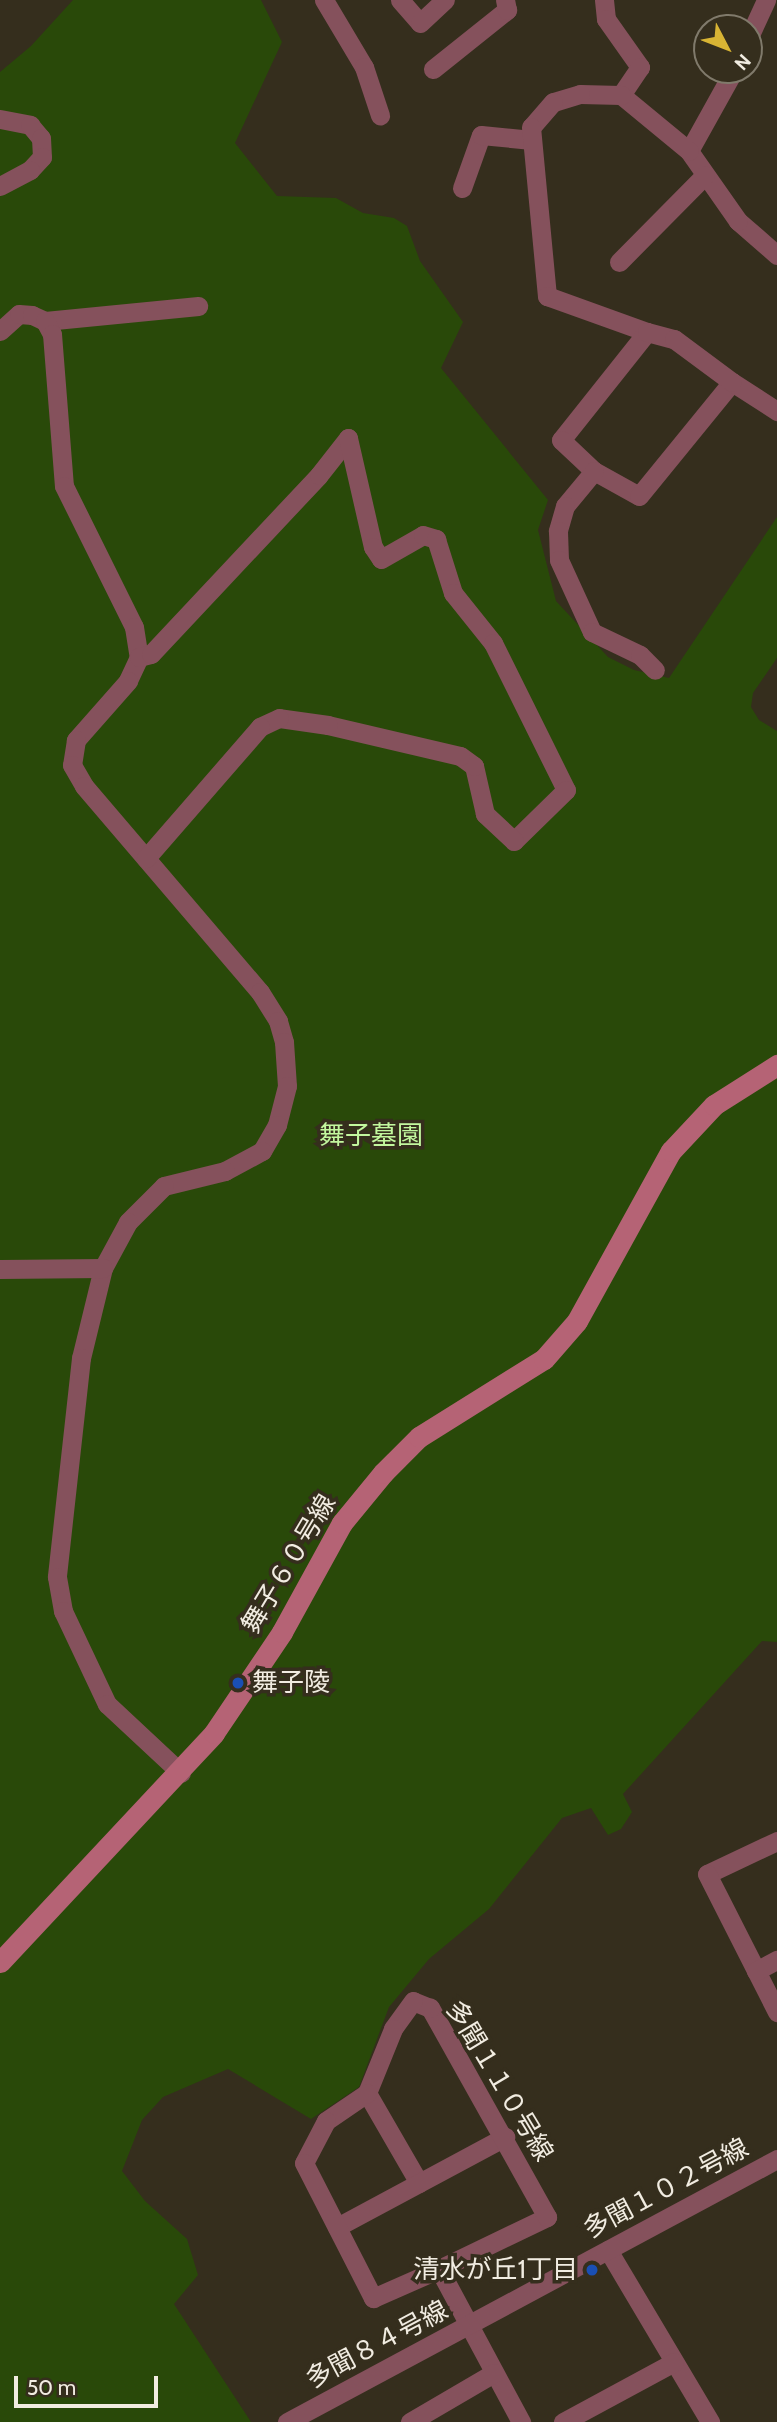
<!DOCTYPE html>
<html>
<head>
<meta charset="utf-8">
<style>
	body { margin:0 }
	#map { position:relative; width:777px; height:2422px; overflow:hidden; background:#352e1d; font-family:Cabin,"Noto Sans JP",sans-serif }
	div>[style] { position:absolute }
	.green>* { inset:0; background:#294909 }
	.street>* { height:19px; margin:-9.5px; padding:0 9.5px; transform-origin:9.5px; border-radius:9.5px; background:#85515c }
	.secondary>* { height:21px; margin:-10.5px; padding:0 10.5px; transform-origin:10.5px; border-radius:10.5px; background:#b56375 }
	.dots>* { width:19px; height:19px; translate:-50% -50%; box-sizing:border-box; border:4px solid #352e1d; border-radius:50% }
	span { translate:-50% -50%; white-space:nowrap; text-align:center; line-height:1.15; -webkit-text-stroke:7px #352e1d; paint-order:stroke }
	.park-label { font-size:26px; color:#c2f79e }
	.street-label { font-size:26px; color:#f1ece1 }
	.poi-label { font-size:26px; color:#f1ece1 }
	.left { translate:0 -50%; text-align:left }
	.right { translate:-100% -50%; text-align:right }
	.north { position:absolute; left:693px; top:14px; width:70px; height:70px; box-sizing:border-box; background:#352e1d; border:2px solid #807a6b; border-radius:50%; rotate:132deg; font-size:19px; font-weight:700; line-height:28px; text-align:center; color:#f1ece1 }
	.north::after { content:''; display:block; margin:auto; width:24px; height:32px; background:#d8b434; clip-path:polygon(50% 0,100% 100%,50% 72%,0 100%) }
	.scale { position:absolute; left:14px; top:2376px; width:144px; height:32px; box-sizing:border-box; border:4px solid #f1ece1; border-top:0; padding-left:9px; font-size:21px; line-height:24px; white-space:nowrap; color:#f1ece1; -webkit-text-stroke:5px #352e1d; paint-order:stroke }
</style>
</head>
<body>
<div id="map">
	<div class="green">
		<i style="clip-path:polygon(73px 0,261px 0,282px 42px,235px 143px,277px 196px,336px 198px,363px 213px,394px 218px,407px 226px,420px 261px,463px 322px,441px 368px,548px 500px,538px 530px,556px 601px,608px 657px,634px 670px,669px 678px,777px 517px,777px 658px,753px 693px,751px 707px,759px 720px,777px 731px,777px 1642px,762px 1641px,623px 1794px,632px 1812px,621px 1829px,608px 1835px,591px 1808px,562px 1818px,489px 1909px,429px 1959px,389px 2007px,359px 2087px,311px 2119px,228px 2069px,163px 2097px,142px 2120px,122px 2171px,145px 2201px,187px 2239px,198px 2275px,174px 2304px,251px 2422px,0 2422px,0 72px,31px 46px)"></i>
	</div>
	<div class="street">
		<i style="left:324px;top:0;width:78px;rotate:59.2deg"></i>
		<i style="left:364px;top:67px;width:51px;rotate:71.6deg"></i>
		<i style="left:400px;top:0;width:30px;rotate:49deg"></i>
		<i style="left:420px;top:23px;width:34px;rotate:-43deg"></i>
		<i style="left:604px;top:0;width:19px;rotate:84deg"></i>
		<i style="left:606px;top:19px;width:59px;rotate:54.7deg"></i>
		<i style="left:640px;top:67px;width:34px;rotate:124deg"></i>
		<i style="left:749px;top:37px;width:41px;rotate:-65.3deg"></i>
		<i style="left:433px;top:69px;width:95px;rotate:-38.6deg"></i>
		<i style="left:507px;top:10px;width:10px;rotate:-101deg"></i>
		<i style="left:0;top:119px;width:31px;rotate:11deg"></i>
		<i style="left:30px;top:125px;width:17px;rotate:50deg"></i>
		<i style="left:41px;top:138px;width:19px;rotate:87deg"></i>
		<i style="left:42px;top:157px;width:18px;rotate:133deg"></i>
		<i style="left:30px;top:170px;width:34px;rotate:152deg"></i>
		<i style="left:689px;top:151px;width:93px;rotate:-60.9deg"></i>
		<i style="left:462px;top:188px;width:56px;rotate:-70.3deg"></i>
		<i style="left:481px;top:135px;width:51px;rotate:5.6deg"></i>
		<i style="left:777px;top:255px;width:52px;rotate:-138.9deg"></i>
		<i style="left:738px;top:221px;width:85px;rotate:-125deg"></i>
		<i style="left:689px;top:151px;width:88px;rotate:-140.5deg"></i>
		<i style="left:621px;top:95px;width:41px;rotate:-178.6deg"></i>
		<i style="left:580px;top:94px;width:28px;rotate:163deg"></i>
		<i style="left:553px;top:102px;width:33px;rotate:131deg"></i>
		<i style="left:531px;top:127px;width:170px;rotate:84.6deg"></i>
		<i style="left:547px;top:296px;width:106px;rotate:19.8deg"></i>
		<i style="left:647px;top:332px;width:138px;rotate:128.5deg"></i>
		<i style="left:561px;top:440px;width:45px;rotate:43.2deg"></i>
		<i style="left:594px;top:471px;width:51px;rotate:29.1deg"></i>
		<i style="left:639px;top:496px;width:147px;rotate:-50.8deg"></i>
		<i style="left:732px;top:382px;width:54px;rotate:32.8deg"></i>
		<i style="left:619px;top:262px;width:122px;rotate:-45.3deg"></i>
		<i style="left:45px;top:321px;width:154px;rotate:-5.6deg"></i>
		<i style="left:0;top:331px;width:25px;rotate:-42deg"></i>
		<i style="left:19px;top:314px;width:13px;rotate:4deg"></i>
		<i style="left:32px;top:315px;width:14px;rotate:25deg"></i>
		<i style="left:45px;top:321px;width:15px;rotate:62deg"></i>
		<i style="left:52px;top:334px;width:152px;rotate:85.5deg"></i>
		<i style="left:64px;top:486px;width:157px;rotate:63.6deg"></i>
		<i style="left:134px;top:627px;width:30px;rotate:81deg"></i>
		<i style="left:139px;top:657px;width:26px;rotate:115deg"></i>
		<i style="left:128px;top:681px;width:79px;rotate:131.4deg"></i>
		<i style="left:76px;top:740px;width:25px;rotate:99deg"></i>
		<i style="left:72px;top:765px;width:24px;rotate:60deg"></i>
		<i style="left:84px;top:786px;width:271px;rotate:49.5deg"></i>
		<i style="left:260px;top:992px;width:34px;rotate:58deg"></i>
		<i style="left:278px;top:1021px;width:22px;rotate:74deg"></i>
		<i style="left:284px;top:1042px;width:44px;rotate:86.1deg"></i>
		<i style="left:287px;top:1086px;width:40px;rotate:104.4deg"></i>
		<i style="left:277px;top:1125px;width:30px;rotate:120deg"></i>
		<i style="left:262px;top:1151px;width:42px;rotate:151.6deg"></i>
		<i style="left:225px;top:1171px;width:63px;rotate:166.2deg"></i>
		<i style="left:164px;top:1186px;width:51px;rotate:135deg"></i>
		<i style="left:128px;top:1222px;width:52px;rotate:118.5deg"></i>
		<i style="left:103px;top:1268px;width:93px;rotate:103.7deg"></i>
		<i style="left:81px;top:1358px;width:220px;rotate:96.3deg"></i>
		<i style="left:57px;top:1577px;width:35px;rotate:80deg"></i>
		<i style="left:63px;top:1611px;width:103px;rotate:64.7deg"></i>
		<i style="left:107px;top:1704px;width:101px;rotate:43deg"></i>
		<i style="left:647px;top:332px;width:28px;rotate:15deg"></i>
		<i style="left:674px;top:339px;width:72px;rotate:36.6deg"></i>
		<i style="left:594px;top:471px;width:45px;rotate:129.6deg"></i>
		<i style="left:565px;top:506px;width:26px;rotate:106deg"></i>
		<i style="left:558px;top:531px;width:29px;rotate:88deg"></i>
		<i style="left:559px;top:560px;width:79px;rotate:65.4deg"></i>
		<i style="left:592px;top:632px;width:53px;rotate:25.6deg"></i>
		<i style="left:640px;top:655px;width:21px;rotate:45deg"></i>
		<i style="left:139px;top:657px;width:12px;rotate:-14deg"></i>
		<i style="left:151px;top:654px;width:245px;rotate:-46.8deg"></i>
		<i style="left:319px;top:475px;width:47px;rotate:-51.9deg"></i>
		<i style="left:348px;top:438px;width:112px;rotate:77.1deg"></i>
		<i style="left:373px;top:547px;width:14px;rotate:56deg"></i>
		<i style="left:381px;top:559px;width:48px;rotate:-29.7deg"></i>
		<i style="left:423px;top:535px;width:14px;rotate:17deg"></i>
		<i style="left:436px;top:539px;width:57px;rotate:72.5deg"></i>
		<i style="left:453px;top:593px;width:64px;rotate:51.3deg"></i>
		<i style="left:493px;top:643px;width:164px;rotate:63.6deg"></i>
		<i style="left:566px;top:790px;width:73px;rotate:135.6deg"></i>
		<i style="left:514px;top:841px;width:40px;rotate:-137deg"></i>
		<i style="left:485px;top:814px;width:49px;rotate:-102.9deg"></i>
		<i style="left:474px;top:766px;width:17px;rotate:-144deg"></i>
		<i style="left:460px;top:756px;width:136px;rotate:-166.8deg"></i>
		<i style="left:328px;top:725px;width:49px;rotate:-171.9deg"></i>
		<i style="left:279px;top:718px;width:21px;rotate:155deg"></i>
		<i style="left:260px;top:727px;width:174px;rotate:131deg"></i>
		<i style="left:0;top:1269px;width:103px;rotate:-0.6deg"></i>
		<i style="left:777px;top:1841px;width:77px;rotate:154.8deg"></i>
		<i style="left:707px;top:1874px;width:155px;rotate:63.1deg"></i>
		<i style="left:756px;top:1971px;width:24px;rotate:-28deg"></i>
		<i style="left:367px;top:2093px;width:104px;rotate:60deg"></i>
		<i style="left:337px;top:2227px;width:191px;rotate:-28.2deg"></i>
		<i style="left:608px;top:2250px;width:200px;rotate:59.3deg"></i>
		<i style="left:439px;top:2269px;width:120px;rotate:-25.7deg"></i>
		<i style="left:547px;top:2217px;width:240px;rotate:-119.2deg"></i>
		<i style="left:430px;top:2008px;width:18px;rotate:-158deg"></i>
		<i style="left:413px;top:2001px;width:34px;rotate:126deg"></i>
		<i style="left:393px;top:2029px;width:69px;rotate:112.1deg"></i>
		<i style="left:367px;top:2093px;width:50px;rotate:145.7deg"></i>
		<i style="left:326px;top:2121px;width:47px;rotate:117.6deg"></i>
		<i style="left:304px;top:2163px;width:152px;rotate:62.9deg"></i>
		<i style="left:373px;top:2298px;width:72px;rotate:-23.7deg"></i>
		<i style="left:439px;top:2269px;width:174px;rotate:61.8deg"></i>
		<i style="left:287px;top:2422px;width:556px;rotate:-28.22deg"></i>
		<i style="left:410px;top:2422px;width:97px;rotate:-30.3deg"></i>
		<i style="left:563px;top:2422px;width:126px;rotate:-28.4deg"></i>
	</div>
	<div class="secondary">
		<i style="left:0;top:1962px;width:313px;rotate:-46.9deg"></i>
		<i style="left:214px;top:1733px;width:122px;rotate:-56deg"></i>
		<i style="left:282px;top:1632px;width:124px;rotate:-61.2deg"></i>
		<i style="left:342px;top:1523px;width:65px;rotate:-50.6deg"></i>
		<i style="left:383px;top:1473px;width:51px;rotate:-45deg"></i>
		<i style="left:419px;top:1437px;width:147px;rotate:-32deg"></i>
		<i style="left:544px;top:1359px;width:50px;rotate:-49deg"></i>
		<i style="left:577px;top:1321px;width:194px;rotate:-61.1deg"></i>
		<i style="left:671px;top:1151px;width:63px;rotate:-46.9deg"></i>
		<i style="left:714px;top:1105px;width:75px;rotate:-32.4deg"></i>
	</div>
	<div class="dots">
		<i style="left:238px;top:1683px;background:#1a4fb4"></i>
		<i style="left:592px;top:2270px;background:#1a4fb4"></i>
	</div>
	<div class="park-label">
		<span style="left:371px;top:1136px">舞子墓園</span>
	</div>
	<div class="street-label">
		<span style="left:289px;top:1564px;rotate:-59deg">舞子６０号線</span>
		<span style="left:499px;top:2081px;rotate:59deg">多聞１１０号線</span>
		<span style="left:666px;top:2189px;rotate:-28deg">多聞１０２号線</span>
		<span style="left:377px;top:2345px;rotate:-28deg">多聞８４号線</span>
	</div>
	<div class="poi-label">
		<span class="left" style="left:252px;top:1683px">舞子陵</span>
		<span class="right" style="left:578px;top:2270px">清水が丘1丁目</span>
	</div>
	<div class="north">N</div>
	<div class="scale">50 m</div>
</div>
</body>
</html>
